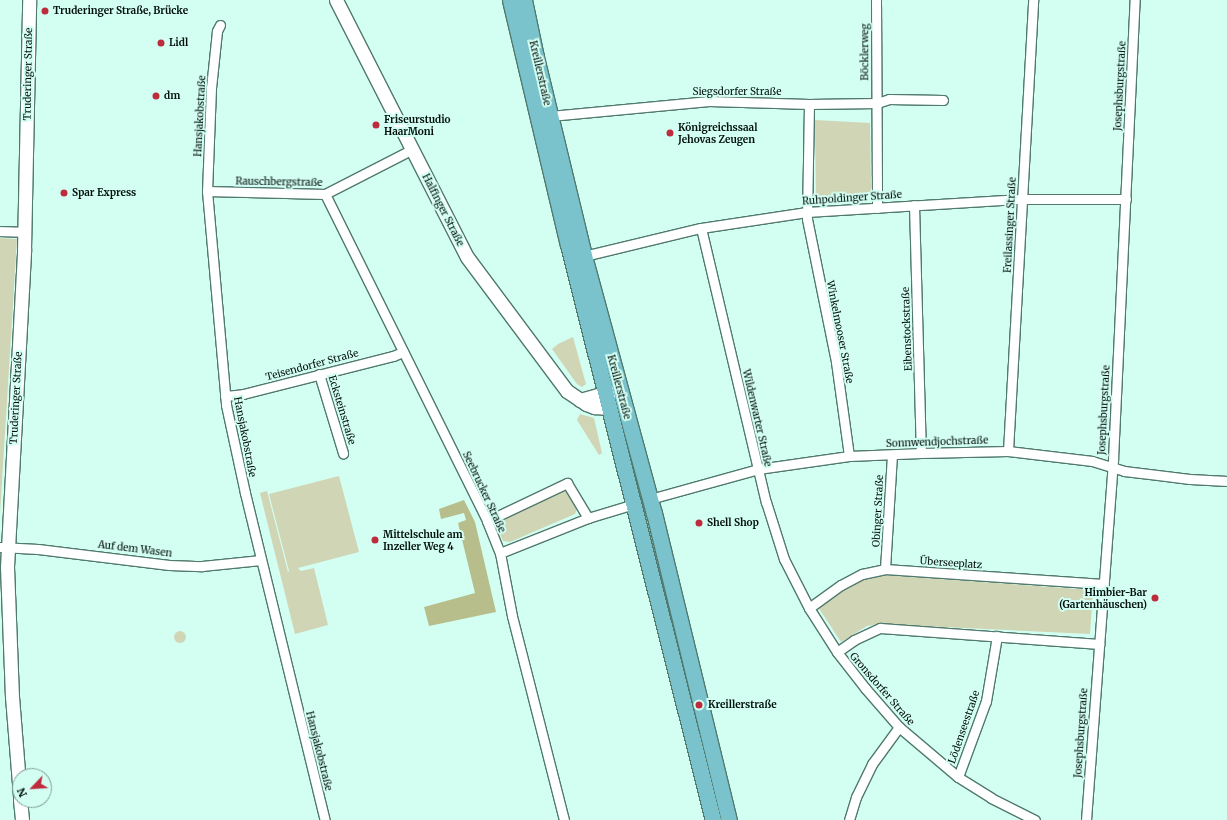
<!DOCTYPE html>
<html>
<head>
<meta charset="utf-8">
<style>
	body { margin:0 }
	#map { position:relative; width:1227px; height:820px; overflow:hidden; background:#d3fef2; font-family:Merriweather,serif }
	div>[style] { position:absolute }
	.green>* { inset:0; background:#d0d5b5 }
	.round { border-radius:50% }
	.forest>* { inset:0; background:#b7be8c }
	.roads { filter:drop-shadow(1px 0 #51796e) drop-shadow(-1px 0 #51796e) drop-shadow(0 1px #51796e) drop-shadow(0 -1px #51796e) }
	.street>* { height:9px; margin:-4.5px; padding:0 4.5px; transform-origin:4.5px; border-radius:4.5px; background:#fff }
	.secondary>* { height:13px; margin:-6.5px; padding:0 6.5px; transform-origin:6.5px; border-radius:6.5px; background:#fff }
	.primary>* { height:15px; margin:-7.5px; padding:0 7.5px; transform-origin:7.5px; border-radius:7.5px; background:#7ac3cc }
	.dots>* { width:11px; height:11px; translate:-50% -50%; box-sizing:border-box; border:2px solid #d3fef2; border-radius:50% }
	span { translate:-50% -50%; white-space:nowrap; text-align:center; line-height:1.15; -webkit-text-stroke:4px #d3fef2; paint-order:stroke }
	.poi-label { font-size:10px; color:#020f0c; font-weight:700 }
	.left { translate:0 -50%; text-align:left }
	.right { translate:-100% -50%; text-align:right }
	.street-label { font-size:10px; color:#020f0c }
	.north { position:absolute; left:12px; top:768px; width:40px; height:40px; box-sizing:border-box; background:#d3fef2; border:1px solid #7f9e96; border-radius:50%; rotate:245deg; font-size:11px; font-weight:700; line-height:16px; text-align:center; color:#020f0c }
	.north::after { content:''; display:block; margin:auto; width:14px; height:18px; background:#bd2c3d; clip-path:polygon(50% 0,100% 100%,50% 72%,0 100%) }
</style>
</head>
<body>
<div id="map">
	<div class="green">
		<i style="clip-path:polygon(815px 120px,870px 123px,871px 191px,868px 202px,816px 203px)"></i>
		<i style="clip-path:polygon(0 238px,17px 239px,0 514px)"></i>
		<i style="clip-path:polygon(573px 337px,586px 384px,582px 387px,577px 384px,552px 349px,558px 344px)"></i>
		<i style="clip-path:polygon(580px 414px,594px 418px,602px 453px,599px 455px,577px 420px)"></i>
		<i style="clip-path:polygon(339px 476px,359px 552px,298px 568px,301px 571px,314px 568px,328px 625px,295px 634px,260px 493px,267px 491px,288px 572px,289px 571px,269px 494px)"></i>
		<i style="clip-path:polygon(561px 490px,569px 491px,578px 507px,575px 514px,510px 542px,503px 541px,495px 523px,496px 519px)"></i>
		<i style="clip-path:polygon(884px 575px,1093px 590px,1090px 634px,878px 624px,867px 626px,841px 642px,818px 607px,843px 589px,863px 579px)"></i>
		<i class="round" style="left:174px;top:631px;width:12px;height:12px"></i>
	</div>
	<div class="forest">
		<i style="clip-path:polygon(464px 500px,475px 522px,496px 612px,429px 626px,424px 607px,475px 593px,458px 523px,466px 520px,464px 513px,441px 519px,439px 509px)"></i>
	</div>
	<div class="roads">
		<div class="street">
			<i style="left:876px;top:0;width:208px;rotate:89.7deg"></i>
			<i style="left:220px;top:25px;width:7px;rotate:117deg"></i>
			<i style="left:217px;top:31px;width:57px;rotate:96deg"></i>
			<i style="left:211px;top:88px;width:103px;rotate:92.2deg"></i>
			<i style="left:207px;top:191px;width:215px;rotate:84.9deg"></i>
			<i style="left:226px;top:405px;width:90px;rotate:77.8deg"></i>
			<i style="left:245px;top:493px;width:337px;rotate:76.3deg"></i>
			<i style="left:809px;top:104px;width:115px;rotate:91deg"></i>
			<i style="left:807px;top:219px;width:146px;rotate:78.5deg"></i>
			<i style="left:836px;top:362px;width:95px;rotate:82.1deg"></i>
			<i style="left:550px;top:116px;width:160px;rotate:-5.4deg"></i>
			<i style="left:709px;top:101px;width:100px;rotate:1.7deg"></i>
			<i style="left:809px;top:104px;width:68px;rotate:-0.8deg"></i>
			<i style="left:877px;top:103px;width:13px;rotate:-18deg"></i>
			<i style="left:889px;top:99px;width:54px;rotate:1.1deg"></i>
			<i style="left:207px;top:191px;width:118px;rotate:1.5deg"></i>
			<i style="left:325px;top:194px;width:97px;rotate:-27.1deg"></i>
			<i style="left:325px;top:194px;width:365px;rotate:63.6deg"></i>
			<i style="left:487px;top:521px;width:35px;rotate:68deg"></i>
			<i style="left:500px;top:553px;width:64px;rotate:79.2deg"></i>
			<i style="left:512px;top:616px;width:211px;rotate:75.7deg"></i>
			<i style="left:914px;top:205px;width:248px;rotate:88.4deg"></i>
			<i style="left:701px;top:228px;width:282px;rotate:76.7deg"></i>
			<i style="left:766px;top:502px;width:60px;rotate:72.5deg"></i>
			<i style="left:784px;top:559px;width:55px;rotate:63deg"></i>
			<i style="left:809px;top:608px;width:52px;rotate:57.5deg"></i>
			<i style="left:837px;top:652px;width:46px;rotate:52.1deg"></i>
			<i style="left:865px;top:688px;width:52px;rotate:48.9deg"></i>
			<i style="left:899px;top:727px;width:77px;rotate:40.3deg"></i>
			<i style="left:958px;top:777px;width:39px;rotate:32deg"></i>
			<i style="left:991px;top:798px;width:49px;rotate:26.6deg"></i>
			<i style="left:0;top:231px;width:24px;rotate:2deg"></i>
			<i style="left:584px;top:256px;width:120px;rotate:-13.5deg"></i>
			<i style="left:701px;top:228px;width:107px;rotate:-8.6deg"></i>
			<i style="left:807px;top:212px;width:215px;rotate:-3.5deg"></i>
			<i style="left:1022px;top:199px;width:104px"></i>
			<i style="left:319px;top:374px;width:83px;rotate:73.1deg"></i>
			<i style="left:225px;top:396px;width:18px;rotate:-6deg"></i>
			<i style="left:243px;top:394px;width:155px;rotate:-14.2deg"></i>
			<i style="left:393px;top:356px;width:11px;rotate:-22deg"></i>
			<i style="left:1008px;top:451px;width:452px;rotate:-86.8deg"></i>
			<i style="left:650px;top:499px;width:112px;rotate:-15.5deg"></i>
			<i style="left:758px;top:469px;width:92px;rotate:-8.1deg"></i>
			<i style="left:849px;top:456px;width:72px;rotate:-2.4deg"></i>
			<i style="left:921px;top:453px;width:87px;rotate:-1.3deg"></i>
			<i style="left:1008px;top:451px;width:85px;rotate:6.8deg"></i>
			<i style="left:1092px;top:461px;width:34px;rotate:17deg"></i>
			<i style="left:1124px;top:471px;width:66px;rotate:6.9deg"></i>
			<i style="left:1190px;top:479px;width:37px;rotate:3deg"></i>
			<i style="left:487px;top:521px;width:89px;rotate:-25.4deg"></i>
			<i style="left:567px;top:483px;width:41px;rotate:59deg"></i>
			<i style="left:0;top:547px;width:38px;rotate:3deg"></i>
			<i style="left:38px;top:549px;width:132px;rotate:7deg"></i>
			<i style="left:169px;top:565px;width:33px;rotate:2deg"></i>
			<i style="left:202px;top:566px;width:59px;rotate:-5.8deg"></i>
			<i style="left:500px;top:553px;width:95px;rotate:-21.7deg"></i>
			<i style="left:588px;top:518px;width:48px;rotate:-16.9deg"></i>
			<i style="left:885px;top:569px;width:114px;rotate:-86.5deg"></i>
			<i style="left:809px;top:608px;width:39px;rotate:-36deg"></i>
			<i style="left:841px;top:585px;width:24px;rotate:-28deg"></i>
			<i style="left:862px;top:574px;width:24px;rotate:-12deg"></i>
			<i style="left:885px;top:569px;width:219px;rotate:3.9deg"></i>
			<i style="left:837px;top:652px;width:21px;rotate:-35deg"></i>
			<i style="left:854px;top:640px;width:29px;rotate:-25deg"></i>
			<i style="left:880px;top:628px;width:220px;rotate:4.2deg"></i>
			<i style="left:958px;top:777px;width:81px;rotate:-69.8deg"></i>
			<i style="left:986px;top:701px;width:66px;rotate:-80.4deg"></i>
			<i style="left:849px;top:820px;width:24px;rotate:-73deg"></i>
			<i style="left:856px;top:797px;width:37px;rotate:-64deg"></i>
			<i style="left:872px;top:764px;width:46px;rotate:-53.9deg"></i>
			<i style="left:1086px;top:820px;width:362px;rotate:-85.7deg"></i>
			<i style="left:1113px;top:459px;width:460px;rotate:-87.3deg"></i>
		</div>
		<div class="secondary">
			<i style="left:336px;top:0;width:288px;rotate:63deg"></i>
			<i style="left:467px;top:257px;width:167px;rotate:53.3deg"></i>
			<i style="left:567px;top:391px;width:23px;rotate:34deg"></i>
			<i style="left:586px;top:404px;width:9px;rotate:21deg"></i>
			<i style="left:594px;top:407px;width:16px;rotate:4deg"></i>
			<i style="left:580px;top:400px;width:41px;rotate:-15.8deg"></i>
			<i style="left:20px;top:796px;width:99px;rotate:-94.6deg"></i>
			<i style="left:12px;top:697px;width:130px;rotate:-92.2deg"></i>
			<i style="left:7px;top:567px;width:318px;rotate:-86.9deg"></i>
			<i style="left:24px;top:249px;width:249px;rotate:-88.8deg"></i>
			<i style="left:20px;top:800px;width:20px;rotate:84deg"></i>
		</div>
		<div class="primary">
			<i style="left:510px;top:0;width:252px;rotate:76.7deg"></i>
			<i style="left:568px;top:245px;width:593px;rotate:75.85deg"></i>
			<i style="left:524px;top:0;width:58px;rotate:78.1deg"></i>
			<i style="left:536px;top:57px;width:205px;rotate:76.4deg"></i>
			<i style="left:584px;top:256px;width:266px;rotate:74.8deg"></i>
			<i style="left:654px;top:513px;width:316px;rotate:76.3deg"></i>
		</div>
	</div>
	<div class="dots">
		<i style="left:45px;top:11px;background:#bd2c3d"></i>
		<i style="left:161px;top:43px;background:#bd2c3d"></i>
		<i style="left:156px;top:96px;background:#bd2c3d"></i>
		<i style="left:376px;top:125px;background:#bd2c3d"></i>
		<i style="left:670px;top:133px;background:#bd2c3d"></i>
		<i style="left:64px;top:193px;background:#bd2c3d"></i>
		<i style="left:699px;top:523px;background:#bd2c3d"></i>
		<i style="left:375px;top:540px;background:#bd2c3d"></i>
		<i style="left:1155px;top:598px;background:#bd2c3d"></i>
		<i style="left:699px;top:705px;background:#bd2c3d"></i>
	</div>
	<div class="poi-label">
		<span class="left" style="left:53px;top:11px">Truderinger Straße, Brücke</span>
		<span class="left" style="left:169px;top:43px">Lidl</span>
		<span class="left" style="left:164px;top:96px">dm</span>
		<span class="left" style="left:384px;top:125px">Friseurstudio<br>HaarMoni</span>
		<span class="left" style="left:678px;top:133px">Königreichssaal<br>Jehovas Zeugen</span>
		<span class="left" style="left:72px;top:193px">Spar Express</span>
		<span class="left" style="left:707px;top:523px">Shell Shop</span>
		<span class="left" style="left:383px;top:540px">Mittelschule am<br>Inzeller Weg 4</span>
		<span class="right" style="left:1147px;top:598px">Himbier-Bar<br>(Gartenhäuschen)</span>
		<span class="left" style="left:708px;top:705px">Kreillerstraße</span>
	</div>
	<div class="street-label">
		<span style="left:865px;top:52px;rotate:-90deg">Böcklerweg</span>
		<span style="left:540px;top:73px;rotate:77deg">Kreillerstraße</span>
		<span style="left:28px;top:74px;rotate:-89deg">Truderinger Straße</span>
		<span style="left:1120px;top:86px;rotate:-87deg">Josephsburgstraße</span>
		<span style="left:737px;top:92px">Siegsdorfer Straße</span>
		<span style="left:200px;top:116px;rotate:-87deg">Hansjakobstraße</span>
		<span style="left:279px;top:182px;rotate:1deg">Rauschbergstraße</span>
		<span style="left:852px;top:198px;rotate:-4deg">Ruhpoldinger Straße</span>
		<span style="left:443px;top:210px;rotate:63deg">Halfinger Straße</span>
		<span style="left:1010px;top:225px;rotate:-87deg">Freilassinger Straße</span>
		<span style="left:907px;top:329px;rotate:-92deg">Eibenstockstraße</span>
		<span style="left:840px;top:332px;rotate:79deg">Winkelmooser Straße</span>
		<span style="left:312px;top:365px;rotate:-15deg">Teisendorfer Straße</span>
		<span style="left:619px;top:387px;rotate:75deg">Kreillerstraße</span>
		<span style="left:16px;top:398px;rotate:-87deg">Truderinger Straße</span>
		<span style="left:342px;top:410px;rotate:73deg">Ecksteinstraße</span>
		<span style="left:1104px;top:410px;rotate:-87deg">Josephsburgstraße</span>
		<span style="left:757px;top:418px;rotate:77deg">Wildenwarter Straße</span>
		<span style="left:245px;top:437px;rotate:79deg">Hansjakobstraße</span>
		<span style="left:937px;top:442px;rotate:-2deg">Sonnwendjochstraße</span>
		<span style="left:484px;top:492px;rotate:65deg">Seebrucker Straße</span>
		<span style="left:878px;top:511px;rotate:-87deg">Obinger Straße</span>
		<span style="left:135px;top:549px;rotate:7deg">Auf dem Wasen</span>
		<span style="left:951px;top:563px;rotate:4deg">Überseeplatz</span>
		<span style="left:882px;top:689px;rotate:49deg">Gronsdorfer Straße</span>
		<span style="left:964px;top:727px;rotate:-71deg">Lödenseestraße</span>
		<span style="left:1081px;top:733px;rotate:-86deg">Josephsburgstraße</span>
		<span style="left:319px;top:751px;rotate:76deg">Hansjakobstraße</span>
	</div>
	<div class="north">N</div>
</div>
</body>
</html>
